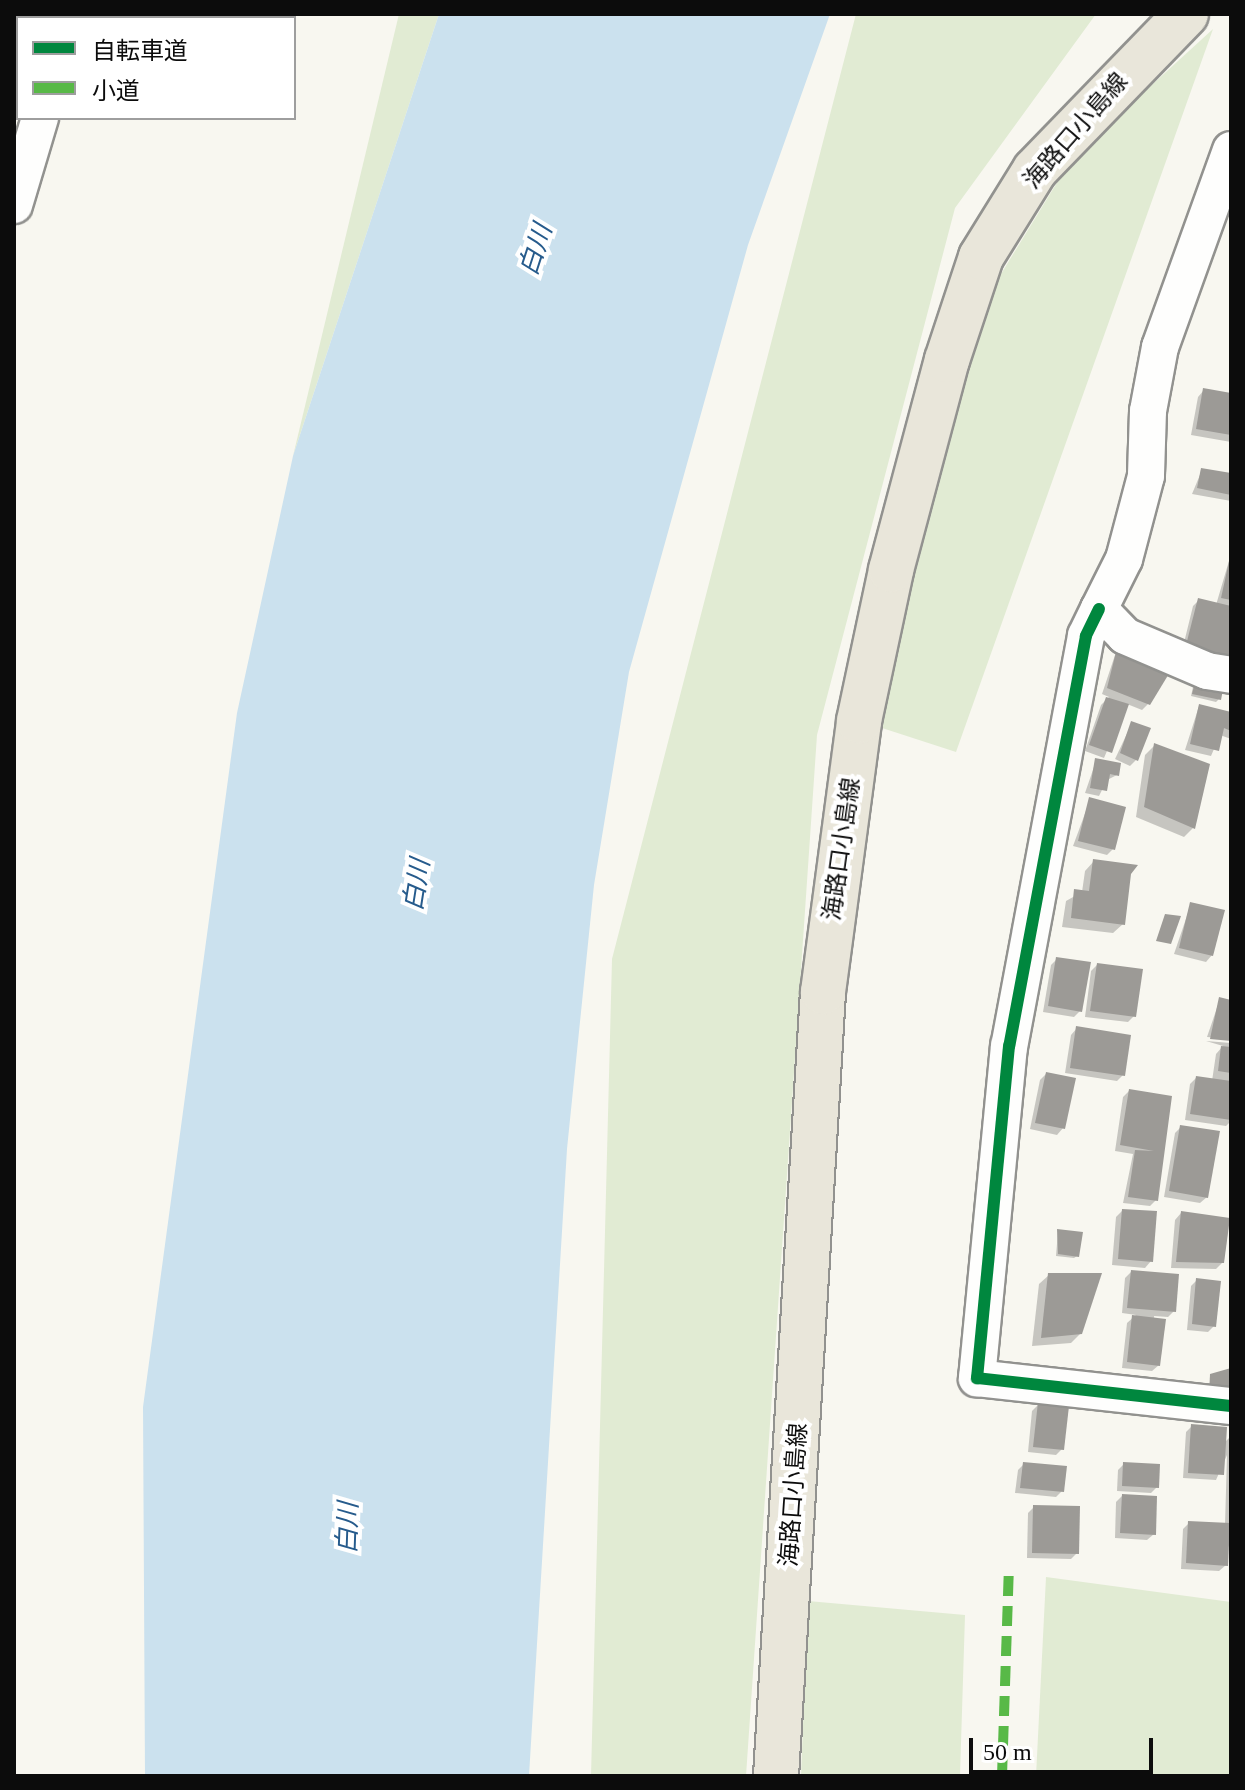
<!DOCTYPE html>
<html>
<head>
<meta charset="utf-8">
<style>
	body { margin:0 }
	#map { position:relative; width:1245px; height:1790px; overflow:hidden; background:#f8f7f0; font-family:"Times New Roman","Noto Sans JP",serif }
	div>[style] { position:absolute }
	.green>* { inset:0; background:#e1ebd3 }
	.water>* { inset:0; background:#cbe1ee }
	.shadow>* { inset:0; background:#0003 }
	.building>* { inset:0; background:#9c9a96 }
	.roads { filter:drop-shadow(2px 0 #92928f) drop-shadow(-2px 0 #92928f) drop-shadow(0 2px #92928f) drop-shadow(0 -2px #92928f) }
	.minor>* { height:36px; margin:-18px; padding:0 18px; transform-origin:18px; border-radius:18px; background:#fefefd }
	.major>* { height:44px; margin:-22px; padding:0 22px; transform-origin:22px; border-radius:22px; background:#e9e6da }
	.quiet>* { height:10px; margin-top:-5px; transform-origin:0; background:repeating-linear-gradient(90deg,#58b947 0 20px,transparent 0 30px) }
	.cycleway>* { height:12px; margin:-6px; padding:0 6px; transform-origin:6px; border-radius:6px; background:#00873e }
	span { translate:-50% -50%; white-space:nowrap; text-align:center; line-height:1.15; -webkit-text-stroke:8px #fff; paint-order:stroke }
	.street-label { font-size:24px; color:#0c0c0c }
	.water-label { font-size:26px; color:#265b8c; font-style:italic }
	.frame { position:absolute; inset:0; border:16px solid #0c0c0c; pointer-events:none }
	.legend { position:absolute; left:16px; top:16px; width:280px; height:104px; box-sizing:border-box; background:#fff; border:2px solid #9e9e9e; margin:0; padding:10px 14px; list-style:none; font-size:24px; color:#0c0c0c }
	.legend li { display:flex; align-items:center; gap:16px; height:40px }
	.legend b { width:40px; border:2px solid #9e9e9e }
	.scale { position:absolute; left:969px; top:1738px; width:184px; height:36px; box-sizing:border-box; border:4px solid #0c0c0c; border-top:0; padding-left:10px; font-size:24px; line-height:28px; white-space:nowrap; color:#0c0c0c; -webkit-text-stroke:6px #fff; paint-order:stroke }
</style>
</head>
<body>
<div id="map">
	<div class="green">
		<i style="clip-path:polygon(399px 14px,439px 14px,293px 456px)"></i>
		<i style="clip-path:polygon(856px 14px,1096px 14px,955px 208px,817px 735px,746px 1776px,591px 1776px,612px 959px)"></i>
		<i style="clip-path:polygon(1213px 29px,956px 752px,879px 727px,930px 503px,993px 287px,1072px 158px)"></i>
		<i style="clip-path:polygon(1046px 1577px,1231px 1602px,1231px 1776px,1036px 1776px)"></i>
		<i style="clip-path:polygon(808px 1601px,965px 1615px,960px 1776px,801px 1776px)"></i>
	</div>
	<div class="water">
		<i style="clip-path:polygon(439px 14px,830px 14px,748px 245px,629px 672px,594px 885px,567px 1149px,529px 1776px,145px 1776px,143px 1407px,237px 713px,293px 456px)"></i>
	</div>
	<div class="shadow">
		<i style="clip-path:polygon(1204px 390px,1231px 395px,1231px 442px,1191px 435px,1198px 397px)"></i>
		<i style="clip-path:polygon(1202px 470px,1231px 475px,1231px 501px,1192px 494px)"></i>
		<i style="clip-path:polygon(1231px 554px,1228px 660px,1181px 655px,1193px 606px,1199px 600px,1216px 605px)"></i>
		<i style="clip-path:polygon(1118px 646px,1148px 704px,1142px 710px,1127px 704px,1104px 758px,1085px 751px,1101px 705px,1109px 697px,1102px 694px)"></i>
		<i style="clip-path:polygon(1195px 678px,1219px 699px,1216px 702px,1191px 696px)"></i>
		<i style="clip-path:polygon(1199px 706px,1231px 714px,1231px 739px,1220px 735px,1211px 756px,1185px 750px)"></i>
		<i style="clip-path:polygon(1132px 723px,1136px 760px,1130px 766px,1115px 759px)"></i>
		<i style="clip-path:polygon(1154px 746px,1193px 828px,1184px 837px,1136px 817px,1145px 755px)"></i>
		<i style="clip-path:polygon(1096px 761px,1117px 775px,1107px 780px,1099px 796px,1085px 793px)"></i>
		<i style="clip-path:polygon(1090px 800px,1113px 849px,1107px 855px,1073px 846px)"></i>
		<i style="clip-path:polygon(1094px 861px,1129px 874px,1123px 924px,1113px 933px,1062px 927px,1066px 901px,1082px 892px,1085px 871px)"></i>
		<i style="clip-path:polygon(1191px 904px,1212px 955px,1206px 962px,1174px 954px)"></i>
		<i style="clip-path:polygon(1057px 959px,1080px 1011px,1074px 1017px,1043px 1012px,1051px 965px)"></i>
		<i style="clip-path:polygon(1097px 965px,1134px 1016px,1128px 1022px,1085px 1017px,1091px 971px)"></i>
		<i style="clip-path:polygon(1220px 999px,1231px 1002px,1231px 1039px,1207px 1037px)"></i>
		<i style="clip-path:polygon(1077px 1028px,1123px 1075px,1117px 1081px,1065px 1073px,1071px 1035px)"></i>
		<i style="clip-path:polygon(1206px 1041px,1231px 1043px,1231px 1121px,1226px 1126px,1185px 1120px,1190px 1084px,1196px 1078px,1212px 1081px,1216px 1054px,1223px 1046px)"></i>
		<i style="clip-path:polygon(1046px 1074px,1063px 1128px,1057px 1135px,1030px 1129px,1040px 1080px)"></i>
		<i style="clip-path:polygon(1129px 1091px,1170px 1098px,1156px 1200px,1150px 1206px,1123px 1203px,1133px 1154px,1115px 1151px,1123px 1097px)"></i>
		<i style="clip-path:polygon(1181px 1127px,1207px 1197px,1200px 1203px,1164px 1197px,1175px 1133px)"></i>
		<i style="clip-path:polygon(1122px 1211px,1151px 1261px,1145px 1268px,1112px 1265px,1116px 1217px)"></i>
		<i style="clip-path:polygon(1181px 1213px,1223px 1262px,1216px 1269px,1171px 1268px,1175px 1220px)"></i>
		<i style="clip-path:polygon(1058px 1231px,1077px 1256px,1074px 1258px,1056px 1256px)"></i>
		<i style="clip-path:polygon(1131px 1272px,1174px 1311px,1168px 1317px,1154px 1316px,1159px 1365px,1152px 1371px,1122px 1368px,1127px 1323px,1136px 1315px,1122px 1313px,1125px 1278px)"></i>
		<i style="clip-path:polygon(1049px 1275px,1081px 1333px,1071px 1343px,1032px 1346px,1039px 1284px)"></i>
		<i style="clip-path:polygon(1197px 1280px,1214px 1326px,1208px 1332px,1187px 1330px,1191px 1286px)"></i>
		<i style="clip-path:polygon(1038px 1405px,1062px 1449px,1056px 1455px,1028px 1452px,1032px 1411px)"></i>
		<i style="clip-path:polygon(1192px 1426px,1224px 1443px,1231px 1436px,1231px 1522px,1226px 1565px,1219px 1571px,1181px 1569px,1183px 1529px,1189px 1523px,1225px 1525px,1227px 1455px,1216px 1480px,1183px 1478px,1186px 1432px)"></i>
		<i style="clip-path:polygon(1024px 1464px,1062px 1491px,1056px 1497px,1015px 1493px,1018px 1470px)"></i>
		<i style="clip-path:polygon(1124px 1464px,1157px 1487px,1151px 1493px,1117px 1491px,1118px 1470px)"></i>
		<i style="clip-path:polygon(1122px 1496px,1154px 1534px,1147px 1540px,1115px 1538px,1116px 1502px)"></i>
		<i style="clip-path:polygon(1034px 1507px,1077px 1553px,1071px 1559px,1027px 1558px,1028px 1513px)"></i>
	</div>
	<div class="building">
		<i style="clip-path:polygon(1203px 388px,1231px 393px,1231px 435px,1196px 429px)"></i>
		<i style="clip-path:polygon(1201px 468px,1231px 473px,1231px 495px,1197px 488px)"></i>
		<i style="clip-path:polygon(1230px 557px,1231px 557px,1231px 600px,1221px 598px)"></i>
		<i style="clip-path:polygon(1198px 598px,1231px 606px,1230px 661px,1185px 649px)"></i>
		<i style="clip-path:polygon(1118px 644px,1170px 672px,1150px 705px,1107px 688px)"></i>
		<i style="clip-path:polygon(1197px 674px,1224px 684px,1221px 700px,1192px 694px)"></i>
		<i style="clip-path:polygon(1106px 697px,1129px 704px,1112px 753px,1089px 745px)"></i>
		<i style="clip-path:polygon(1199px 704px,1231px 712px,1231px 731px,1224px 728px,1219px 751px,1190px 744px)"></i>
		<i style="clip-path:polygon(1131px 721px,1151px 728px,1138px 761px,1120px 753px)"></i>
		<i style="clip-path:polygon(1154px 743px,1210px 764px,1195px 829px,1144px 807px)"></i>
		<i style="clip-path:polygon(1095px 758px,1121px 763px,1119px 776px,1110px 774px,1107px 791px,1090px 788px)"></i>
		<i style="clip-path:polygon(1089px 797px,1126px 807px,1115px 850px,1078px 841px)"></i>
		<i style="clip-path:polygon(1093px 859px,1138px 865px,1131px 874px,1125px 925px,1071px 918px,1074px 889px,1089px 891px)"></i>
		<i style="clip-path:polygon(1190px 902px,1225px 910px,1213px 956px,1179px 948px)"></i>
		<i style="clip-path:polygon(1165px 914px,1181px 916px,1171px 944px,1156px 941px)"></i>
		<i style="clip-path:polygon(1056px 957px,1091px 962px,1082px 1012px,1048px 1006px)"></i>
		<i style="clip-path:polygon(1097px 963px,1143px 969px,1136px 1017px,1090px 1011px)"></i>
		<i style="clip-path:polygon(1219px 997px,1231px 1000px,1231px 1041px,1210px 1039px)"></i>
		<i style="clip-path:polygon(1076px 1026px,1131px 1035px,1125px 1076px,1070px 1068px)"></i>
		<i style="clip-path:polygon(1221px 1046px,1231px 1047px,1231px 1073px,1218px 1071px)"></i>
		<i style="clip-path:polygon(1046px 1072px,1076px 1078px,1065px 1129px,1035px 1123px)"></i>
		<i style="clip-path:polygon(1196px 1076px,1231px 1081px,1231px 1120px,1190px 1114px)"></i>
		<i style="clip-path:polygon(1129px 1089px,1172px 1096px,1158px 1201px,1128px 1197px,1135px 1150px,1154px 1151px,1120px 1145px)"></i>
		<i style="clip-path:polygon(1180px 1125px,1220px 1131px,1208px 1198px,1169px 1191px)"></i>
		<i style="clip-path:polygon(1122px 1209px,1157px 1211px,1153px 1262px,1118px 1259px)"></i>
		<i style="clip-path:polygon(1181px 1211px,1230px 1218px,1224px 1263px,1176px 1262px)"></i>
		<i style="clip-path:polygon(1057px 1229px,1083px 1232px,1079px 1257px,1058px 1254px)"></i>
		<i style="clip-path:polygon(1131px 1270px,1179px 1274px,1176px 1312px,1127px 1308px)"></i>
		<i style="clip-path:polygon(1048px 1273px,1102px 1273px,1082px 1334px,1041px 1338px)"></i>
		<i style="clip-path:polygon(1196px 1278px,1221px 1281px,1216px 1327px,1192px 1324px)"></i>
		<i style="clip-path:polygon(1132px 1315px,1166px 1319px,1160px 1366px,1127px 1362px)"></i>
		<i style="clip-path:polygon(1231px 1368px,1231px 1391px,1209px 1396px,1210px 1374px)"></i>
		<i style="clip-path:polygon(1038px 1402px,1069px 1406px,1064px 1450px,1033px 1447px)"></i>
		<i style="clip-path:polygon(1191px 1424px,1227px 1427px,1224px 1475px,1188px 1473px)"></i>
		<i style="clip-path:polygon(1023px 1462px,1067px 1466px,1064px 1492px,1020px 1488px)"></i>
		<i style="clip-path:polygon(1123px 1462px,1160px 1464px,1159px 1488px,1122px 1486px)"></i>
		<i style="clip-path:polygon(1122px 1494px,1157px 1496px,1156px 1535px,1120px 1533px)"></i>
		<i style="clip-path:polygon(1033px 1505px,1080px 1506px,1079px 1554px,1032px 1553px)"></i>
		<i style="clip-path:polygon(1188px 1521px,1230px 1523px,1228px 1566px,1186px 1563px)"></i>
	</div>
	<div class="roads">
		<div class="minor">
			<i style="left:70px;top:18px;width:4px;rotate:-76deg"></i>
			<i style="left:1231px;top:150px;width:209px;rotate:109.8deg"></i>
			<i style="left:1160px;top:347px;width:65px;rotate:100.6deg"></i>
			<i style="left:1148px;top:411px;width:65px;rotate:91.8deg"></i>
			<i style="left:1146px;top:476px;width:86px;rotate:104.8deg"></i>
			<i style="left:1124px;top:559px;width:56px;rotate:116.6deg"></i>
			<i style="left:1099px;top:609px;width:37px;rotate:46deg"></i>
			<i style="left:1125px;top:636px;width:89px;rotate:23.1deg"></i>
			<i style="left:1207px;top:671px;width:24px;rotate:9deg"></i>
			<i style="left:14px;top:205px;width:91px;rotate:-73.4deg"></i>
			<i style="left:1099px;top:609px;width:30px;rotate:116deg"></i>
			<i style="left:1086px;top:636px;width:417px;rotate:100.6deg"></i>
			<i style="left:1009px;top:1046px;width:334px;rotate:95.5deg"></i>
			<i style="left:977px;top:1378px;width:256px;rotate:6.3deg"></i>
		</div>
		<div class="major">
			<i style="left:776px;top:1776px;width:785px;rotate:-86.57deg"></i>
			<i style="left:823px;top:992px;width:273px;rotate:-82.4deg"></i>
			<i style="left:859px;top:721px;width:154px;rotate:-78deg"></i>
			<i style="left:891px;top:570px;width:217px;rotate:-75.1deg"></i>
			<i style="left:947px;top:360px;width:108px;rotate:-71.7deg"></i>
			<i style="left:981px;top:257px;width:102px;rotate:-58.2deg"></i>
			<i style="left:1035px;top:170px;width:217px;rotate:-45.9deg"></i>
		</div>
	</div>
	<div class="quiet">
		<i style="left:1002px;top:1776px;width:210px;rotate:-88.1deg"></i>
	</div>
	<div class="cycleway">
		<i style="left:1099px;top:609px;width:30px;rotate:116deg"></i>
		<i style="left:1086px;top:636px;width:417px;rotate:100.6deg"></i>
		<i style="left:1009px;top:1046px;width:334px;rotate:95.5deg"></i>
		<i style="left:977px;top:1378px;width:256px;rotate:6.3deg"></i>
	</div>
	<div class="street-label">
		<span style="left:1076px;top:131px;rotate:-49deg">海路口小島線</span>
		<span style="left:842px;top:849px;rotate:-82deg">海路口小島線</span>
		<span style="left:794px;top:1495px;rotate:-86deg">海路口小島線</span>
	</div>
	<div class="water-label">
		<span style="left:536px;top:250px;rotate:-72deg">白川</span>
		<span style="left:417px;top:885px;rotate:-81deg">白川</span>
		<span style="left:348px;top:1528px;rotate:-88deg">白川</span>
	</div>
	<div class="frame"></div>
	<ul class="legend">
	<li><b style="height:10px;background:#00873e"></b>自転車道</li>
	<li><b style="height:10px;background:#58b947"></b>小道</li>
	</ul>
	<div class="scale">50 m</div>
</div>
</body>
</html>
